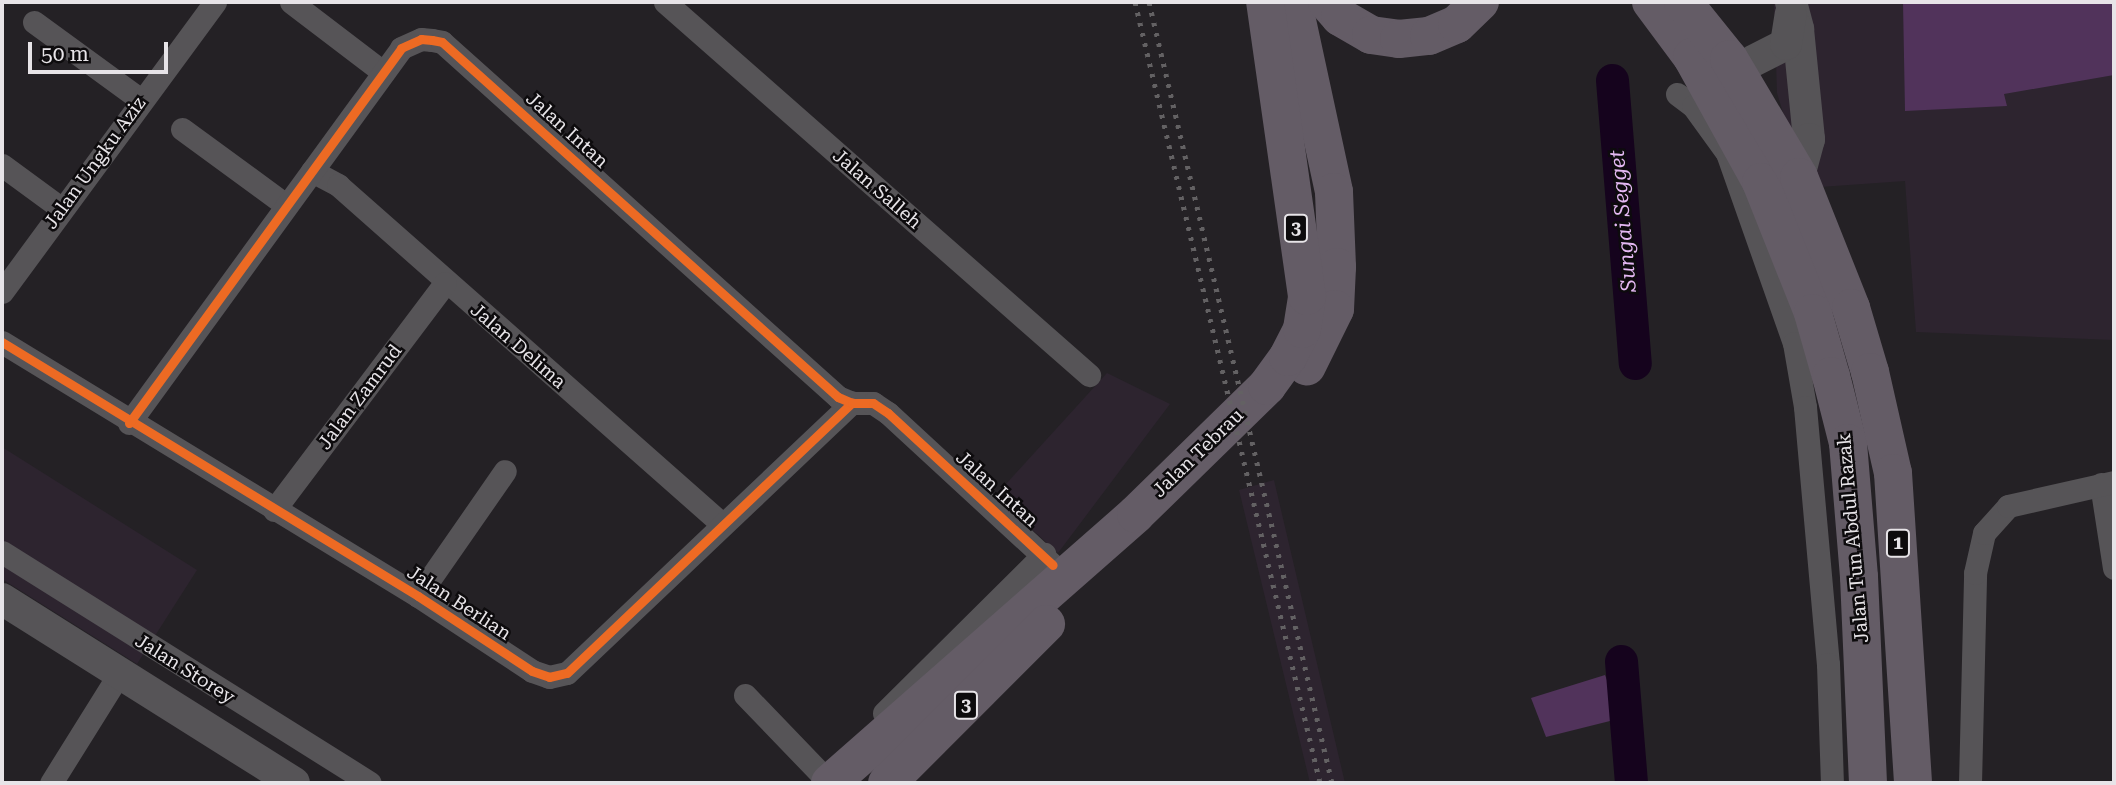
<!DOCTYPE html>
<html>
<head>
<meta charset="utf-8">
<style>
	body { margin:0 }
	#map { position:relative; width:2116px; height:785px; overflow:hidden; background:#242125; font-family:"Roboto Serif",serif }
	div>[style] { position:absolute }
	.built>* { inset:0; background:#2d242f }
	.green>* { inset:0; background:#51335b }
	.river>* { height:33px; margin:-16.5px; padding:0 16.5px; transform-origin:16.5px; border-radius:16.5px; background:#15031d }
	.street>* { height:23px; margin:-11.5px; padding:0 11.5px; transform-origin:11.5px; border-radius:11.5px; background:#565457 }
	.secondary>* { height:32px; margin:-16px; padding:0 16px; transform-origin:16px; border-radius:16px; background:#565457 }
	.highway>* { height:38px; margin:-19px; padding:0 19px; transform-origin:19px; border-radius:19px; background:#645c66 }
	.rail>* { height:5px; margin-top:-2.5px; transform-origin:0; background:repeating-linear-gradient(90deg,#636163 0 3.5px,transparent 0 10.5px) }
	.cycleway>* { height:9px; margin:-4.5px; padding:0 4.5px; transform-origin:4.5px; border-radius:4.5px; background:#ed6a23 }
	span { translate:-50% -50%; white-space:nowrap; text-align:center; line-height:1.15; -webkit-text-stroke:5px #0d0b0d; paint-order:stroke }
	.shield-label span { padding:2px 5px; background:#0d0b0d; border:2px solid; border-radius:5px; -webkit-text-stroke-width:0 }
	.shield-label { font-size:18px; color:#e7e4e8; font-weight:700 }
	.street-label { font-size:19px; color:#e7e4e8 }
	.water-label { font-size:21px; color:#e4b8f3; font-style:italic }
	.frame { position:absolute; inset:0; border:4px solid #e7e4e8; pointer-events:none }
	.scale { position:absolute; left:28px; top:42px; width:140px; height:32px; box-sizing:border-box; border:4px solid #e7e4e8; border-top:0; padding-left:9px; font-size:21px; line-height:24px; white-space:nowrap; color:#e7e4e8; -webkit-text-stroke:5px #0d0b0d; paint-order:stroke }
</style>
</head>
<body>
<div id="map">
	<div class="built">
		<i style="clip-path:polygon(1774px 2px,2114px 2px,2114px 340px,1916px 332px,1905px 181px,1806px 188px,1777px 93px)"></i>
		<i style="clip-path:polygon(1107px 373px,1170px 404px,1058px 553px,995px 496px)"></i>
		<i style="clip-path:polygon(2px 447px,197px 570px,137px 664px,2px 579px)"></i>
		<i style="clip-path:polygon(1274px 480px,1345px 783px,1310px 783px,1239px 490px)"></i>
	</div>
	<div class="green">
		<i style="clip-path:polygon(1903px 2px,2114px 2px,2114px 75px,2004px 94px,2007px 106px,1905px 111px)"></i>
		<i style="clip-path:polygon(1605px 675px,1622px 718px,1546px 737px,1531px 698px)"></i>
	</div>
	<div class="river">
		<i style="left:1612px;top:80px;width:284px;rotate:85.4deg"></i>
		<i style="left:1621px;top:661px;width:122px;rotate:85.3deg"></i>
	</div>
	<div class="street">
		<i style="left:291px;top:2px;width:116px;rotate:37.3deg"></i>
		<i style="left:665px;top:2px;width:565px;rotate:41.34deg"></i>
		<i style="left:34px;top:22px;width:132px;rotate:36.1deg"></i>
		<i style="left:1677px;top:94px;width:20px;rotate:37deg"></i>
		<i style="left:1693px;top:106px;width:58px;rotate:54.1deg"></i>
		<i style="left:1727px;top:153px;width:201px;rotate:70.6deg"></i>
		<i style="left:1794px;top:343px;width:65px;rotate:80.2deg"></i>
		<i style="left:1805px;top:407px;width:258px;rotate:84.9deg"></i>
		<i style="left:1828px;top:664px;width:119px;rotate:88.1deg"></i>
		<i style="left:182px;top:129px;width:129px;rotate:36.2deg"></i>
		<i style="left:2px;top:165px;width:74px;rotate:36.3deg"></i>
		<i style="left:312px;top:171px;width:30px;rotate:28deg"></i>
		<i style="left:338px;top:185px;width:512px;rotate:41.44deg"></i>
		<i style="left:2px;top:292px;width:360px;rotate:-53.7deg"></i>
		<i style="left:2px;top:342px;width:487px;rotate:31.4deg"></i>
		<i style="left:418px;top:596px;width:136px;rotate:33.3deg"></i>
		<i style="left:532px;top:671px;width:18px;rotate:19deg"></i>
		<i style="left:549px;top:677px;width:18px;rotate:-13deg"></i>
		<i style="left:567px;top:673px;width:393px;rotate:-43.5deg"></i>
		<i style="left:129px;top:423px;width:463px;rotate:-54deg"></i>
		<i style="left:401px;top:48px;width:22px;rotate:-24deg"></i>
		<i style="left:421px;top:39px;width:11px;rotate:5deg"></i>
		<i style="left:432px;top:40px;width:10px;rotate:11deg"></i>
		<i style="left:442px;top:42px;width:532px;rotate:41.88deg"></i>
		<i style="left:838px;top:397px;width:15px;rotate:23deg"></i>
		<i style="left:852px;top:403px;width:21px"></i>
		<i style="left:873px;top:403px;width:18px;rotate:34deg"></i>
		<i style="left:888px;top:413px;width:224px;rotate:42.7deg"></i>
		<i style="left:2101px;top:484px;width:85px;rotate:81.2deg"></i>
		<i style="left:274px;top:510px;width:284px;rotate:-53deg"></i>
		<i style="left:2px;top:552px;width:434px;rotate:32.1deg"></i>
		<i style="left:418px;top:596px;width:152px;rotate:-55.2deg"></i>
		<i style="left:745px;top:695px;width:108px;rotate:46.1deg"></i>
		<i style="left:884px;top:713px;width:226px;rotate:-44.8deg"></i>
		<i style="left:51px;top:783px;width:128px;rotate:-58deg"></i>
		<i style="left:1970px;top:783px;width:210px;rotate:-88.6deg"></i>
		<i style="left:1975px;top:573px;width:41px;rotate:-77.3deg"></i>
		<i style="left:1984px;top:533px;width:36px;rotate:-48deg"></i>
		<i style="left:2008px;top:506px;width:109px;rotate:-12.8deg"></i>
	</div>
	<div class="secondary">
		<i style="left:1791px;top:2px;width:28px;rotate:75deg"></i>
		<i style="left:1798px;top:29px;width:111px;rotate:84.3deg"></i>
		<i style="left:1809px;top:139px;width:39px;rotate:105deg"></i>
		<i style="left:1753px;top:61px;width:37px;rotate:-27deg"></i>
		<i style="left:1786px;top:44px;width:30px;rotate:-81deg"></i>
		<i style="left:2px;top:599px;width:345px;rotate:32.2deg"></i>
	</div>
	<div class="highway">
		<i style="left:1293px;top:2px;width:194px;rotate:77.8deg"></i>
		<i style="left:1334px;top:192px;width:75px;rotate:87.7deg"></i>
		<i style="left:1337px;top:267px;width:42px;rotate:92.7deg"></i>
		<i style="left:1335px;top:309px;width:64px;rotate:116.2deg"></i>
		<i style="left:1327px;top:2px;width:20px;rotate:49deg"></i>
		<i style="left:1340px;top:17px;width:36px;rotate:30deg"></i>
		<i style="left:1371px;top:35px;width:28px;rotate:8deg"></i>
		<i style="left:1399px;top:39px;width:30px;rotate:-6deg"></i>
		<i style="left:1429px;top:36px;width:30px;rotate:-23deg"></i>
		<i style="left:1457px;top:24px;width:32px;rotate:-44deg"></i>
		<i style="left:1651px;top:2px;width:69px;rotate:53.3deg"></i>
		<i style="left:1692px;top:57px;width:143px;rotate:61.1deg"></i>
		<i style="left:1761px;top:182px;width:141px;rotate:68.3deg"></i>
		<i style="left:1813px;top:313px;width:66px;rotate:74.1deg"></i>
		<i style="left:1831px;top:376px;width:69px;rotate:75.8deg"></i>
		<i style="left:1848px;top:443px;width:134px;rotate:85.3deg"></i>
		<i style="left:1859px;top:577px;width:206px;rotate:87.5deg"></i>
		<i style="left:1683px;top:2px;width:73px;rotate:51.1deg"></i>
		<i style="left:1729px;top:59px;width:137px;rotate:59.3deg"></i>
		<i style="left:1799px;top:177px;width:141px;rotate:68.3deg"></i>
		<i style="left:1851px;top:308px;width:67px;rotate:73.5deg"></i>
		<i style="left:1870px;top:372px;width:104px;rotate:77.2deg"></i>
		<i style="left:1893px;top:473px;width:311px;rotate:86.3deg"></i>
		<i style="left:830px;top:783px;width:407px;rotate:-41.3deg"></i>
		<i style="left:1136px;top:514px;width:183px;rotate:-44.3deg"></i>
		<i style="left:1267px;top:386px;width:36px;rotate:-54deg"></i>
		<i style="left:1288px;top:357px;width:31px;rotate:-63deg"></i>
		<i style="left:1302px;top:329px;width:33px;rotate:-81deg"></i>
		<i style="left:1307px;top:296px;width:297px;rotate:-98.1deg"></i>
		<i style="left:887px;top:783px;width:225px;rotate:-45deg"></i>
	</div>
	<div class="rail">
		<i style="left:1135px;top:2px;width:803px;rotate:76.67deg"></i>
		<i style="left:1149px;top:2px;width:802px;rotate:76.81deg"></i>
	</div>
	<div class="cycleway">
		<i style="left:2px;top:342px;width:487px;rotate:31.4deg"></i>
		<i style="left:418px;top:596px;width:136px;rotate:33.3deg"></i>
		<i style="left:532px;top:671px;width:18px;rotate:19deg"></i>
		<i style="left:549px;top:677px;width:18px;rotate:-13deg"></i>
		<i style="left:567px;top:673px;width:393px;rotate:-43.5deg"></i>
		<i style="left:129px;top:423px;width:463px;rotate:-54deg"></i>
		<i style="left:401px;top:48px;width:22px;rotate:-24deg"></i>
		<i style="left:421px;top:39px;width:11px;rotate:5deg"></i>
		<i style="left:432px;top:40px;width:10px;rotate:11deg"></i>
		<i style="left:442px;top:42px;width:532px;rotate:41.88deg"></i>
		<i style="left:838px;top:397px;width:15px;rotate:23deg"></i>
		<i style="left:852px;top:403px;width:21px"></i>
		<i style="left:873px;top:403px;width:18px;rotate:34deg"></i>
		<i style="left:888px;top:413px;width:224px;rotate:42.7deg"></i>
	</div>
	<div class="shield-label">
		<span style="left:1296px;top:228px">3</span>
		<span style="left:1898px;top:543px">1</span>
		<span style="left:966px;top:705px">3</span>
	</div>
	<div class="street-label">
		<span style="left:567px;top:130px;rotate:42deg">Jalan Intan</span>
		<span style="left:95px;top:163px;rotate:-54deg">Jalan Ungku Aziz</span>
		<span style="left:877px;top:189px;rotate:41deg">Jalan Salleh</span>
		<span style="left:518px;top:346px;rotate:41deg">Jalan Delima</span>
		<span style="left:360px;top:397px;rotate:-53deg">Jalan Zamrud</span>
		<span style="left:1198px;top:453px;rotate:-44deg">Jalan Tebrau</span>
		<span style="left:997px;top:489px;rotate:42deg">Jalan Intan</span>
		<span style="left:1853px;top:538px;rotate:-95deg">Jalan Tun Abdul Razak</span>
		<span style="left:459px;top:603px;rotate:33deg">Jalan Berlian</span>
		<span style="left:185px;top:669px;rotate:32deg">Jalan Storey</span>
	</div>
	<div class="water-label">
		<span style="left:1623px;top:221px;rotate:-95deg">Sungai Segget</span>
	</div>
	<div class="frame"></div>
	<div class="scale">50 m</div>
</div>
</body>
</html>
